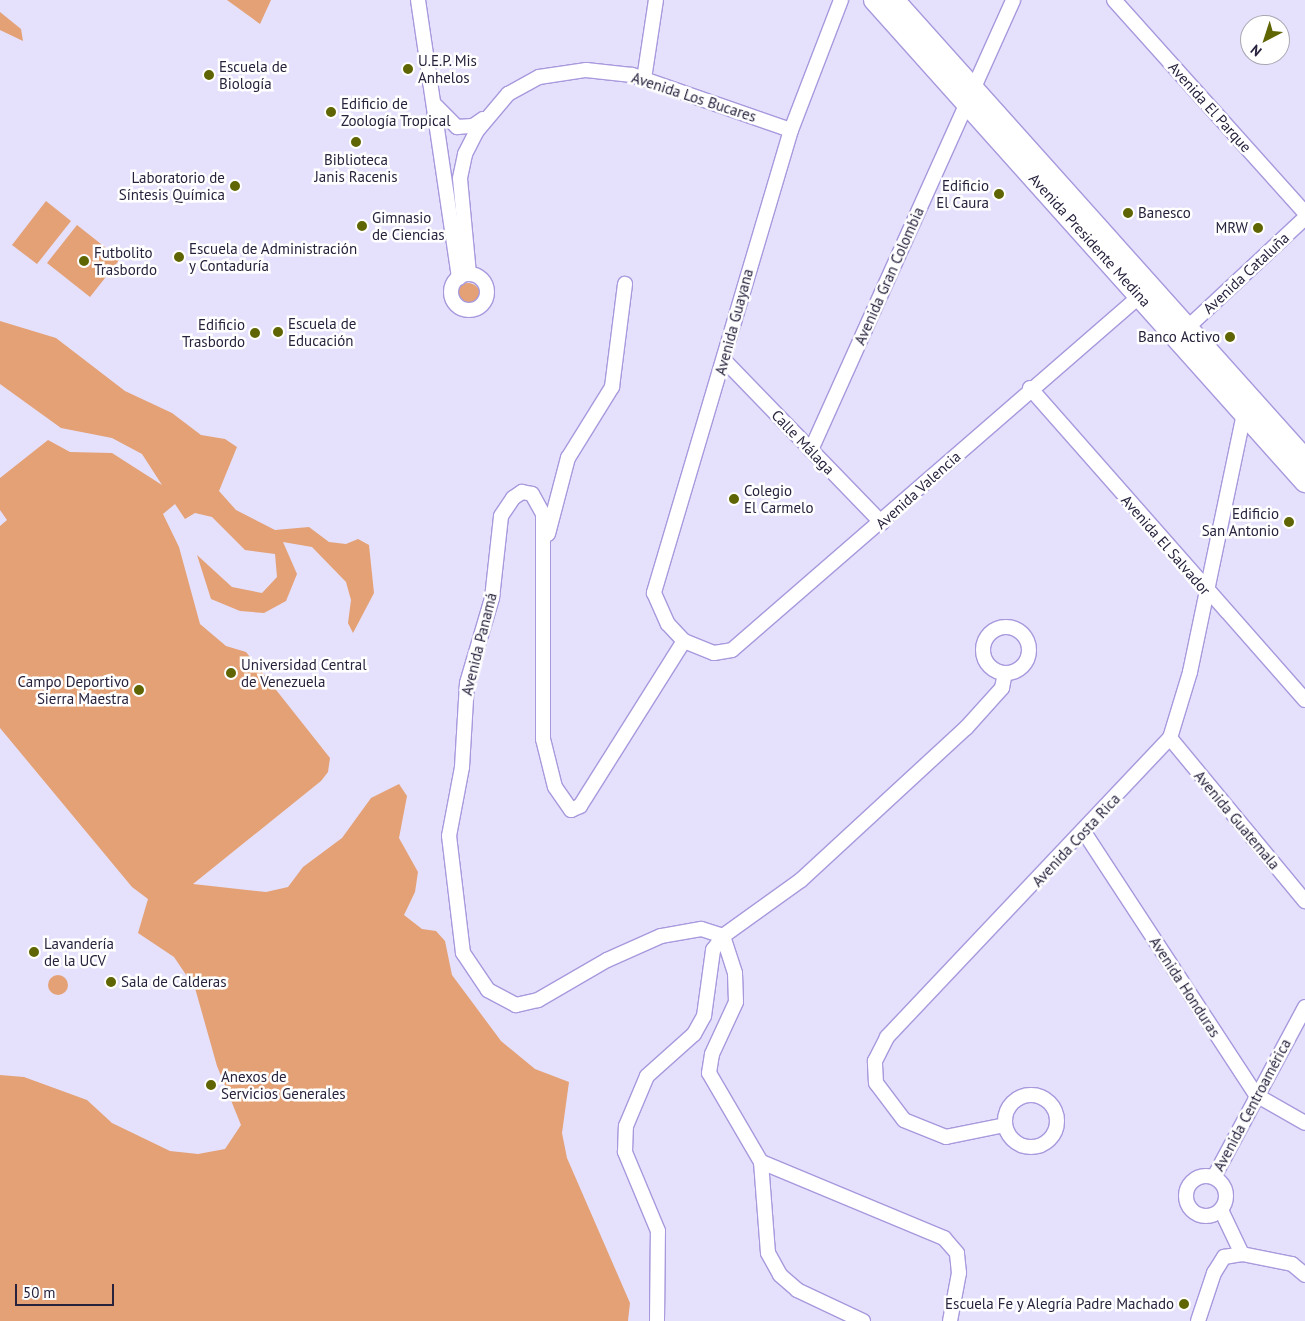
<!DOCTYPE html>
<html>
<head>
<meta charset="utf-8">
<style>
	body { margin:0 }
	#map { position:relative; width:1305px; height:1321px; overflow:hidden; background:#e5e0fc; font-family:"PT Sans",sans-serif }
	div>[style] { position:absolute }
	.green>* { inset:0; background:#e4a175 }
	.round { border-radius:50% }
	.roads { filter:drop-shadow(1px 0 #a899dd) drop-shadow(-1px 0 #a899dd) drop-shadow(0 1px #a899dd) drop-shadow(0 -1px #a899dd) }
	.street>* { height:14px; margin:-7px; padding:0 7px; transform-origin:7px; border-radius:7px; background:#fff }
	.street>.ring { margin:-7px; padding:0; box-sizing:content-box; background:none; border:14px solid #fff; border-radius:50% }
	.secondary>* { height:20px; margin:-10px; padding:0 10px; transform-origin:10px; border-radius:10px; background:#fff }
	.dots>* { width:14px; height:14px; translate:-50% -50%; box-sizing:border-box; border:2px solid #fff; border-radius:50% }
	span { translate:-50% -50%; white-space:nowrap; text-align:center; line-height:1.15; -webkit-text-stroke:5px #fff; paint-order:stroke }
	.poi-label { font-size:15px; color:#28223d }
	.left { translate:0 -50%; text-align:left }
	.right { translate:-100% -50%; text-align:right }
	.street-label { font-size:15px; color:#28223d }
	.north { position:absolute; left:1240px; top:15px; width:50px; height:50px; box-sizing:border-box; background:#fff; border:1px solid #a9a7b1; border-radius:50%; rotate:220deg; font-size:14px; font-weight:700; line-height:20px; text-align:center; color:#28223d }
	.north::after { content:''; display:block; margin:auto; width:18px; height:22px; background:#5f6503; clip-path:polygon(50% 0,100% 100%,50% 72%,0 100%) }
	.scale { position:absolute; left:15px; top:1284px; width:99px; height:22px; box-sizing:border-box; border:2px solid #28223d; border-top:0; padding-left:6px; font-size:15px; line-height:18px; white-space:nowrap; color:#28223d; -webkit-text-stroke:4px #fff; paint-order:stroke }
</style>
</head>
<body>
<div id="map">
	<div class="green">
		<i style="clip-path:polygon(227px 0,271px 0,260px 24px)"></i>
		<i style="clip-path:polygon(0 12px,21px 29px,23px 41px,0 30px)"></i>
		<i style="clip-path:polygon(46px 201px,71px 221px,37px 264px,12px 245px)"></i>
		<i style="clip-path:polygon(77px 225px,120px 259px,90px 297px,47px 263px)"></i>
		<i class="round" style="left:456px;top:283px;width:24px;height:24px"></i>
		<i style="clip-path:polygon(0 321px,56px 338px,125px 391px,172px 413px,201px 435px,225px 439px,237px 447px,219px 491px,236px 510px,275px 530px,309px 527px,329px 542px,346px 544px,358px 539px,369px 545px,374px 593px,353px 633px,348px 623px,351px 600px,346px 582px,312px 547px,283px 542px,297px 574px,286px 601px,264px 613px,240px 611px,211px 599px,197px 555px,232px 587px,262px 593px,277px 577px,275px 554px,245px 550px,212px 517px,195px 513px,185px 519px,175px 504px,163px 514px,179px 547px,200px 624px,226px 646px,246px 652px,330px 758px,328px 772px,321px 781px,193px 884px,266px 892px,288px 887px,303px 867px,342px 838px,371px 798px,399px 784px,407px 796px,399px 838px,418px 872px,415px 892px,404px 915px,422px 929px,436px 931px,445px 941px,452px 975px,501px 1041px,535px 1069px,569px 1082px,562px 1133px,567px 1158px,630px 1303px,628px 1321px,0 1321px,0 1075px,24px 1077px,87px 1100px,112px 1123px,170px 1151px,198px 1154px,225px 1149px,241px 1125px,217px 1066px,195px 988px,174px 957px,138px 933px,148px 899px,132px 887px,0 728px,0 526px,7px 520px,0 510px,0 478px,48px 440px,70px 452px,112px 453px,162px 485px,142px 454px,112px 438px,61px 428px,0 384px)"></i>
		<i class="round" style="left:48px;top:975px;width:20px;height:20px"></i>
	</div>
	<div class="roads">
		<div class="street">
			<i style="left:418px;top:0;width:281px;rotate:81.6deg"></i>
			<i style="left:841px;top:0;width:139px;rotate:111deg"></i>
			<i style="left:791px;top:130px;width:483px;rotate:106.5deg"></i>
			<i style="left:654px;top:593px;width:34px;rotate:66deg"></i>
			<i style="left:668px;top:624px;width:23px;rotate:47deg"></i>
			<i style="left:684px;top:641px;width:32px;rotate:22deg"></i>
			<i style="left:714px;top:653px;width:18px;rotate:-9deg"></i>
			<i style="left:732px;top:650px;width:540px;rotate:-40.95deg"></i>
			<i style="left:1114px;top:0;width:286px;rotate:48.1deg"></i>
			<i style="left:644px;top:79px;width:80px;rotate:-81.4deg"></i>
			<i style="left:434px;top:104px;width:33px;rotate:45deg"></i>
			<i style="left:457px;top:127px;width:16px;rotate:-4deg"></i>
			<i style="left:473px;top:126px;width:12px;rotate:-35deg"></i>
			<i style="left:469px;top:274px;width:96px;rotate:-95.4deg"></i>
			<i style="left:460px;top:178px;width:25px;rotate:-78deg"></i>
			<i style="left:465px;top:154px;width:25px;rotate:-63deg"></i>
			<i style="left:476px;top:132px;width:50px;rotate:-49.9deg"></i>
			<i style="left:508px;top:94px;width:35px;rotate:-29deg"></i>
			<i style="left:539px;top:77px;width:48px;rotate:-8.5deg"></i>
			<i style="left:586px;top:70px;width:46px;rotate:6.2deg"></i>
			<i style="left:632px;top:75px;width:168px;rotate:19.1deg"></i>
			<i class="ring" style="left:451px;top:274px;width:22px;height:22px"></i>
			<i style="left:1187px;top:328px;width:161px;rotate:-43deg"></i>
			<i style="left:724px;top:360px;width:227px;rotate:45.9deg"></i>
			<i style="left:1030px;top:388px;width:416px;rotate:48.6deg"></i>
			<i style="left:811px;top:450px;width:493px;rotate:-65.8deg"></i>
			<i style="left:548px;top:534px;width:79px;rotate:-75.3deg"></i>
			<i style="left:568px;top:458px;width:84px;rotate:-58.2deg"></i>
			<i style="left:612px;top:387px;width:104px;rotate:-82.8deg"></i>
			<i class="ring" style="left:983px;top:627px;width:32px;height:32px"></i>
			<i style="left:1170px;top:738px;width:212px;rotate:50.4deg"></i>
			<i style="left:1084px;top:832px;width:314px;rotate:56.8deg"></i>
			<i style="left:1256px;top:1095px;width:56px;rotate:29.7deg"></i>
			<i class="ring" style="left:1005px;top:1095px;width:38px;height:38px"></i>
			<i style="left:1005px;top:1125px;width:60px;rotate:168.5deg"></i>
			<i style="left:946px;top:1137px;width:45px;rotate:-158deg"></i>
			<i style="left:904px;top:1120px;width:46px;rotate:-127.1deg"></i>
			<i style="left:876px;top:1083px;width:22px;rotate:-93deg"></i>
			<i style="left:875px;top:1061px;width:27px;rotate:-63deg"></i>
			<i style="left:887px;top:1037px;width:412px;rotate:-46.6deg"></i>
			<i style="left:1170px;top:738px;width:69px;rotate:-73.1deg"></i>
			<i style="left:1190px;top:672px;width:265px;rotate:-78.2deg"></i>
			<i style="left:761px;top:1162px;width:91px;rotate:85.6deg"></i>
			<i style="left:768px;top:1253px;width:25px;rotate:61deg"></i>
			<i style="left:780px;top:1275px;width:23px;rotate:41deg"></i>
			<i style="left:797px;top:1290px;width:73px;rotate:25.2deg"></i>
			<i class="ring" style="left:1186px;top:1176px;width:26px;height:26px"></i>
			<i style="left:1214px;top:1177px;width:193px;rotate:-61.8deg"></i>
			<i style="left:1221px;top:1210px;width:49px;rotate:64.5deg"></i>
			<i style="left:657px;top:1321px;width:90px;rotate:-89.4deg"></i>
			<i style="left:658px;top:1231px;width:86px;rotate:-112.7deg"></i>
			<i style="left:625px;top:1152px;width:26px;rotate:-88deg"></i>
			<i style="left:626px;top:1126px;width:54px;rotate:-67.2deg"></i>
			<i style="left:647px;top:1076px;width:63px;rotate:-41.8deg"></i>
			<i style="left:694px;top:1034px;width:21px;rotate:-61deg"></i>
			<i style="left:704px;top:1016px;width:67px;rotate:-82.2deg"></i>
			<i style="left:713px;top:950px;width:17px;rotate:-54deg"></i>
			<i style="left:723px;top:936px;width:23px;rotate:-162deg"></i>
			<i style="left:701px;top:929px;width:41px;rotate:170.1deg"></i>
			<i style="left:661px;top:936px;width:59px;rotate:156deg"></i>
			<i style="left:607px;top:960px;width:80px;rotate:149.9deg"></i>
			<i style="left:538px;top:1000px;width:23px;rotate:167deg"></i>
			<i style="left:516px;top:1005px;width:32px;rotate:-152deg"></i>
			<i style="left:488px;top:990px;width:45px;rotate:-124deg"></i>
			<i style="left:463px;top:953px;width:118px;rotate:-96.8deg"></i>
			<i style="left:449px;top:836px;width:70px;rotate:-79.3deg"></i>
			<i style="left:462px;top:767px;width:84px;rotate:-86.6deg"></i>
			<i style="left:467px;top:683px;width:89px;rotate:-73.6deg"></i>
			<i style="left:492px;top:598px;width:82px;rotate:-83.7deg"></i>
			<i style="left:501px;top:516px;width:22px;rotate:-56deg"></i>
			<i style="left:513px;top:498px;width:11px;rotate:-34deg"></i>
			<i style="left:522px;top:492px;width:10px;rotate:11deg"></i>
			<i style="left:532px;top:494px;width:23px;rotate:61deg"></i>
			<i style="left:543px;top:514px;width:225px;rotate:90deg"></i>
			<i style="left:543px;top:739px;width:49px;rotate:76deg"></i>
			<i style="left:555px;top:787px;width:28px;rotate:55deg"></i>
			<i style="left:571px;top:810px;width:10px;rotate:-24deg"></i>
			<i style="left:580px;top:806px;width:195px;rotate:-57.8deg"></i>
			<i style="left:950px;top:1321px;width:49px;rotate:-79.4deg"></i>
			<i style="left:959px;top:1273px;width:20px;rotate:-96deg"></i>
			<i style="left:957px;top:1253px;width:20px;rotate:-131deg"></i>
			<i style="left:944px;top:1238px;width:198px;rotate:-157.4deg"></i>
			<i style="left:761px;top:1162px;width:103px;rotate:-120.3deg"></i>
			<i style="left:709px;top:1073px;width:19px;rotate:-81deg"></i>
			<i style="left:712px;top:1054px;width:57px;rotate:-65.2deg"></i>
			<i style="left:736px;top:1002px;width:29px;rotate:-92deg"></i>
			<i style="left:735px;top:973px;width:39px;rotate:-108deg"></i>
			<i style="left:723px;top:936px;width:96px;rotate:-35.7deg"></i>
			<i style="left:801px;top:880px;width:224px;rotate:-42.7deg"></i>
			<i style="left:966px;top:728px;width:54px;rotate:-48deg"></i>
			<i style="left:1002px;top:688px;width:15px;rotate:-79deg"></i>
			<i style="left:1198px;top:1321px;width:51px;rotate:-71.6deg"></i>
			<i style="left:1214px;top:1273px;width:19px;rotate:-58deg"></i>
			<i style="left:1224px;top:1257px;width:18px;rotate:-9deg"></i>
			<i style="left:1242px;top:1254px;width:51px;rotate:11.3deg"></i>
			<i style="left:1292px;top:1264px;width:17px;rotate:40deg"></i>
		</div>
		<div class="secondary">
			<i style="left:874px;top:0;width:647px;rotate:48.2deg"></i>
			<i style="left:894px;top:0;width:616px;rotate:48.16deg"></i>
		</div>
	</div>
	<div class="dots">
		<i style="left:408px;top:69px;background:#5f6503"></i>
		<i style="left:209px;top:75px;background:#5f6503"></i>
		<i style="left:331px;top:112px;background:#5f6503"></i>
		<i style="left:356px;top:142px;background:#5f6503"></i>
		<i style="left:235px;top:186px;background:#5f6503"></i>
		<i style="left:999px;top:194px;background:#5f6503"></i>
		<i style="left:1128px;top:213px;background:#5f6503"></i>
		<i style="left:362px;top:226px;background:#5f6503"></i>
		<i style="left:1258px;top:228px;background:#5f6503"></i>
		<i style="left:179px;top:257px;background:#5f6503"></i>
		<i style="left:84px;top:261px;background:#5f6503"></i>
		<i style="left:278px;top:332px;background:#5f6503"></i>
		<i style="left:255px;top:333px;background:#5f6503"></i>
		<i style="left:1230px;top:337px;background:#5f6503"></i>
		<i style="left:734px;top:499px;background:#5f6503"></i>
		<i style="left:1289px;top:522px;background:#5f6503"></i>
		<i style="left:231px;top:673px;background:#5f6503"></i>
		<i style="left:139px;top:690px;background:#5f6503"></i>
		<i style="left:34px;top:952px;background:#5f6503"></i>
		<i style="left:111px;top:982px;background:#5f6503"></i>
		<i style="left:211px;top:1085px;background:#5f6503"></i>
		<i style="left:1184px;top:1304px;background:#5f6503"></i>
	</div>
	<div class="poi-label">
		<span class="left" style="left:418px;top:69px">U.E.P. Mis<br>Anhelos</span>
		<span class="left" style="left:219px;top:75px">Escuela de<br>Biología</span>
		<span class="left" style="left:341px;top:112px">Edificio de<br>Zoología Tropical</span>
		<span style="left:356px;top:168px">Biblioteca<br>Janis Racenis</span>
		<span class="right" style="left:225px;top:186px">Laboratorio de<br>Síntesis Química</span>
		<span class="right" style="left:989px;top:194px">Edificio<br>El Caura</span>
		<span class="left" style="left:1138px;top:213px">Banesco</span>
		<span class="left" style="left:372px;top:226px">Gimnasio<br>de Ciencias</span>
		<span class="right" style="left:1248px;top:228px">MRW</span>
		<span class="left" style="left:189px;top:257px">Escuela de Administración<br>y Contaduría</span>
		<span class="left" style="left:94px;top:261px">Futbolito<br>Trasbordo</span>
		<span class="left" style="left:288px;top:332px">Escuela de<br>Educación</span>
		<span class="right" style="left:245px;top:333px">Edificio<br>Trasbordo</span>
		<span class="right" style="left:1220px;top:337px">Banco Activo</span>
		<span class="left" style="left:744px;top:499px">Colegio<br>El Carmelo</span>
		<span class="right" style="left:1279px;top:522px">Edificio<br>San Antonio</span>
		<span class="left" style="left:241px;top:673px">Universidad Central<br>de Venezuela</span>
		<span class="right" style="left:129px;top:690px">Campo Deportivo<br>Sierra Maestra</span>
		<span class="left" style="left:44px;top:952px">Lavandería<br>de la UCV</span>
		<span class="left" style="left:121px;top:982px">Sala de Calderas</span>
		<span class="left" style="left:221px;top:1085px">Anexos de<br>Servicios Generales</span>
		<span class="right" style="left:1174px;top:1304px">Escuela Fe y Alegría Padre Machado</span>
	</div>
	<div class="street-label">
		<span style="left:694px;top:97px;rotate:18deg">Avenida Los Bucares</span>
		<span style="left:1210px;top:107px;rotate:48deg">Avenida El Parque</span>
		<span style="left:1090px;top:240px;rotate:48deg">Avenida Presidente Medina</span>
		<span style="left:1246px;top:273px;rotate:-43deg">Avenida Cataluña</span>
		<span style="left:889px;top:276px;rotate:-66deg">Avenida Gran Colombia</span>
		<span style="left:734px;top:322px;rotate:-75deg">Avenida Guayana</span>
		<span style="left:803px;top:442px;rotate:46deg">Calle Málaga</span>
		<span style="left:918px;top:490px;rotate:-42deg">Avenida Valencia</span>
		<span style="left:1166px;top:545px;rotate:49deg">Avenida El Salvador</span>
		<span style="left:479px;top:644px;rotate:-76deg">Avenida Panamá</span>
		<span style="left:1237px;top:820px;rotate:50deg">Avenida Guatemala</span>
		<span style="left:1076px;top:840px;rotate:-47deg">Avenida Costa Rica</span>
		<span style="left:1185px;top:987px;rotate:57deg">Avenida Honduras</span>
		<span style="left:1252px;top:1105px;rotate:-62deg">Avenida Centroamérica</span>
	</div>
	<div class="north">N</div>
	<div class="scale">50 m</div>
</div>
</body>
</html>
